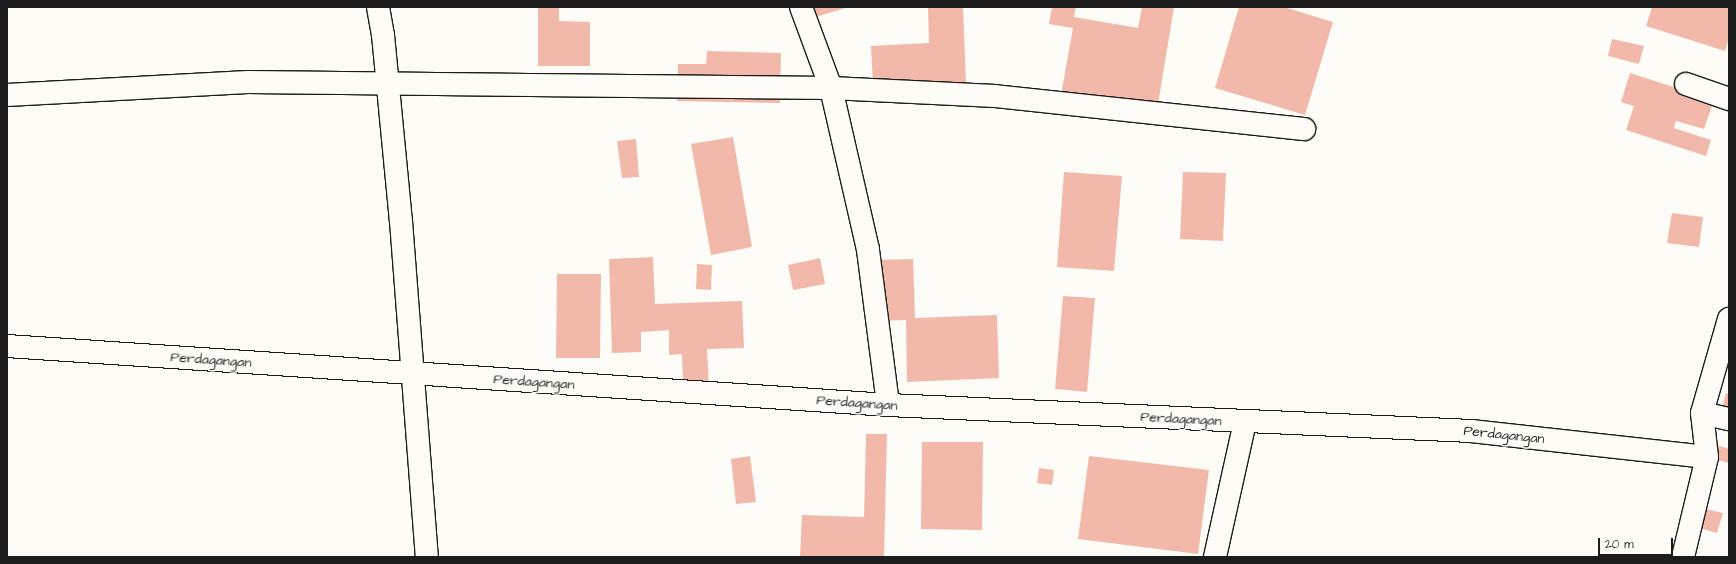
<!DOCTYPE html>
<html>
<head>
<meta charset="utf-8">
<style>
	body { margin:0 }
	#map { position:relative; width:1736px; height:564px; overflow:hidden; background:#fdfcf7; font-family:"Architects Daughter",sans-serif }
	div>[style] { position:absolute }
	.building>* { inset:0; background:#f2b9aa }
	.roads { filter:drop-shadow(1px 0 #1c1c1c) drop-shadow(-1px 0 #1c1c1c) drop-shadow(0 1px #1c1c1c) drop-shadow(0 -1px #1c1c1c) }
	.minor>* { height:22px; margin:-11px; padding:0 11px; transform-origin:11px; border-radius:11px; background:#fdfcf7 }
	span { translate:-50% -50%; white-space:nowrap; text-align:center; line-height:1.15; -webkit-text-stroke:3px #fdfcf7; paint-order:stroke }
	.street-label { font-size:14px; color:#1c1c1c }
	.frame { position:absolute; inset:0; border:8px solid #1c1c1c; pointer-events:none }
	.scale { position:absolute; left:1598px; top:538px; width:75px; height:18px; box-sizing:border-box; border:2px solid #1c1c1c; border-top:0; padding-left:5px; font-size:12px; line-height:14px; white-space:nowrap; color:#1c1c1c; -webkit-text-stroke:3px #fdfcf7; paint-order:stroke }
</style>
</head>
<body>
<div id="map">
	<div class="building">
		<i style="clip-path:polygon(538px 7px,559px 7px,559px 21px,590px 22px,590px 66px,538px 66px)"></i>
		<i style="clip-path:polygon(806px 7px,849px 7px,809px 19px)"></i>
		<i style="clip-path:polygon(928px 7px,963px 7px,966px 82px,873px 86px,871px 46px,929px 43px)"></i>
		<i style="clip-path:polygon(1052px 7px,1076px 7px,1074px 17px,1138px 28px,1142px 7px,1174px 7px,1157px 110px,1061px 95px,1073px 28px,1049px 24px)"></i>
		<i style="clip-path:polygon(1239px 7px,1284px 7px,1333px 22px,1305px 115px,1215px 88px)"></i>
		<i style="clip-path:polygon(1652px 7px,1729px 8px,1729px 38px,1725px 51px,1646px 26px)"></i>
		<i style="clip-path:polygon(1612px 39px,1644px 46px,1639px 64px,1608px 56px)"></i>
		<i style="clip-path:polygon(707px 51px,781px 53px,780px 103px,677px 101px,678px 64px,706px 64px)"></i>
		<i style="clip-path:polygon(1630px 73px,1714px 100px,1704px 129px,1676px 121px,1674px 128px,1711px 140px,1706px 156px,1626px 130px,1634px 106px,1621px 102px)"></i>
		<i style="clip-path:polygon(733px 137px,752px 247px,711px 255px,691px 144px)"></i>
		<i style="clip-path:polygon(636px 139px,639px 177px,622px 178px,617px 141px)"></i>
		<i style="clip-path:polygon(1064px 172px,1122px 176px,1114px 271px,1057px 267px)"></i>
		<i style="clip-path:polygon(1183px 172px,1226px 173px,1223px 241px,1180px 239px)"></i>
		<i style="clip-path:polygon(1672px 213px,1703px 217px,1699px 247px,1667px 243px)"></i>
		<i style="clip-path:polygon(653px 257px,655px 304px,742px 301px,744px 348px,707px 349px,709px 387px,683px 388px,682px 354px,669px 355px,669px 330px,641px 332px,641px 352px,612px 353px,609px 259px)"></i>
		<i style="clip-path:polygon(820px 258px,825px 284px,793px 290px,788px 265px)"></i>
		<i style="clip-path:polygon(913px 259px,915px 318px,997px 315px,999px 378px,907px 382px,906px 320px,878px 321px,876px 260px)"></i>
		<i style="clip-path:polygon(697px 264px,712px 265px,711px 290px,696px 289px)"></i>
		<i style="clip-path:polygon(557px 274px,601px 274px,600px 358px,556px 358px)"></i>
		<i style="clip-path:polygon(1063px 296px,1095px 298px,1087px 392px,1055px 389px)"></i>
		<i style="clip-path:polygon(1726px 393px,1729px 394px,1729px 424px,1719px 421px)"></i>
		<i style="clip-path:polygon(866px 434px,887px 434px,884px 557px,800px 557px,802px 515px,864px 517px)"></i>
		<i style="clip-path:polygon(922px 442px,983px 442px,982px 530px,921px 529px)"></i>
		<i style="clip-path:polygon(1714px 444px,1729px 449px,1729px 463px,1710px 458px)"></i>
		<i style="clip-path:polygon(750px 456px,756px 502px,736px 504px,731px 459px)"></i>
		<i style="clip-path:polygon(1089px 456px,1209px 470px,1198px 554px,1078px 539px)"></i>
		<i style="clip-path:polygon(1039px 468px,1054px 470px,1052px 485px,1037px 483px)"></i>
		<i style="clip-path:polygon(1701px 508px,1723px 513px,1717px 533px,1696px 527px)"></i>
	</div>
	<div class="roads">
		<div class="minor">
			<i style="left:378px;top:7px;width:28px;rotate:80deg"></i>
			<i style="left:383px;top:35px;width:187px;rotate:84.5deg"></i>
			<i style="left:401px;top:221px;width:337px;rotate:85.6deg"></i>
			<i style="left:801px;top:7px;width:86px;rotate:69.7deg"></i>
			<i style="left:831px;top:88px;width:166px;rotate:77.1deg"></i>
			<i style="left:868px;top:250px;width:156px;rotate:82.6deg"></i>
			<i style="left:1686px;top:84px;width:46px;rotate:19.2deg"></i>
			<i style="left:7px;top:95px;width:241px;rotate:-3.1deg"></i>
			<i style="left:248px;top:82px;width:583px;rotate:0.59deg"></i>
			<i style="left:831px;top:88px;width:164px;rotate:2.8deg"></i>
			<i style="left:995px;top:96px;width:311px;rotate:6.1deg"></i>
			<i style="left:7px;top:346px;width:883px;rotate:3.83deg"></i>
			<i style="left:888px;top:405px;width:584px;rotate:2.55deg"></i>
			<i style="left:1471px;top:431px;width:237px;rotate:6.3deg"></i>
			<i style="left:1702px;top:413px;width:28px;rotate:13deg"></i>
			<i style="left:1215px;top:557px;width:138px;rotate:-77.5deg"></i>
			<i style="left:1683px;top:557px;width:103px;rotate:-76.5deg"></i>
			<i style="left:1707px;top:457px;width:44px;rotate:-96.5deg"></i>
			<i style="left:1702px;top:413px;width:98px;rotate:-74deg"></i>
		</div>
	</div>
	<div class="street-label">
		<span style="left:211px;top:360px;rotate:4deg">Perdagangan</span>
		<span style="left:534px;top:382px;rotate:4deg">Perdagangan</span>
		<span style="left:857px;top:403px;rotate:4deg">Perdagangan</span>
		<span style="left:1181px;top:419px;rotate:3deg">Perdagangan</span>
		<span style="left:1504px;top:435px;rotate:6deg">Perdagangan</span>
	</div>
	<div class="frame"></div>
	<div class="scale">20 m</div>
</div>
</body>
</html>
